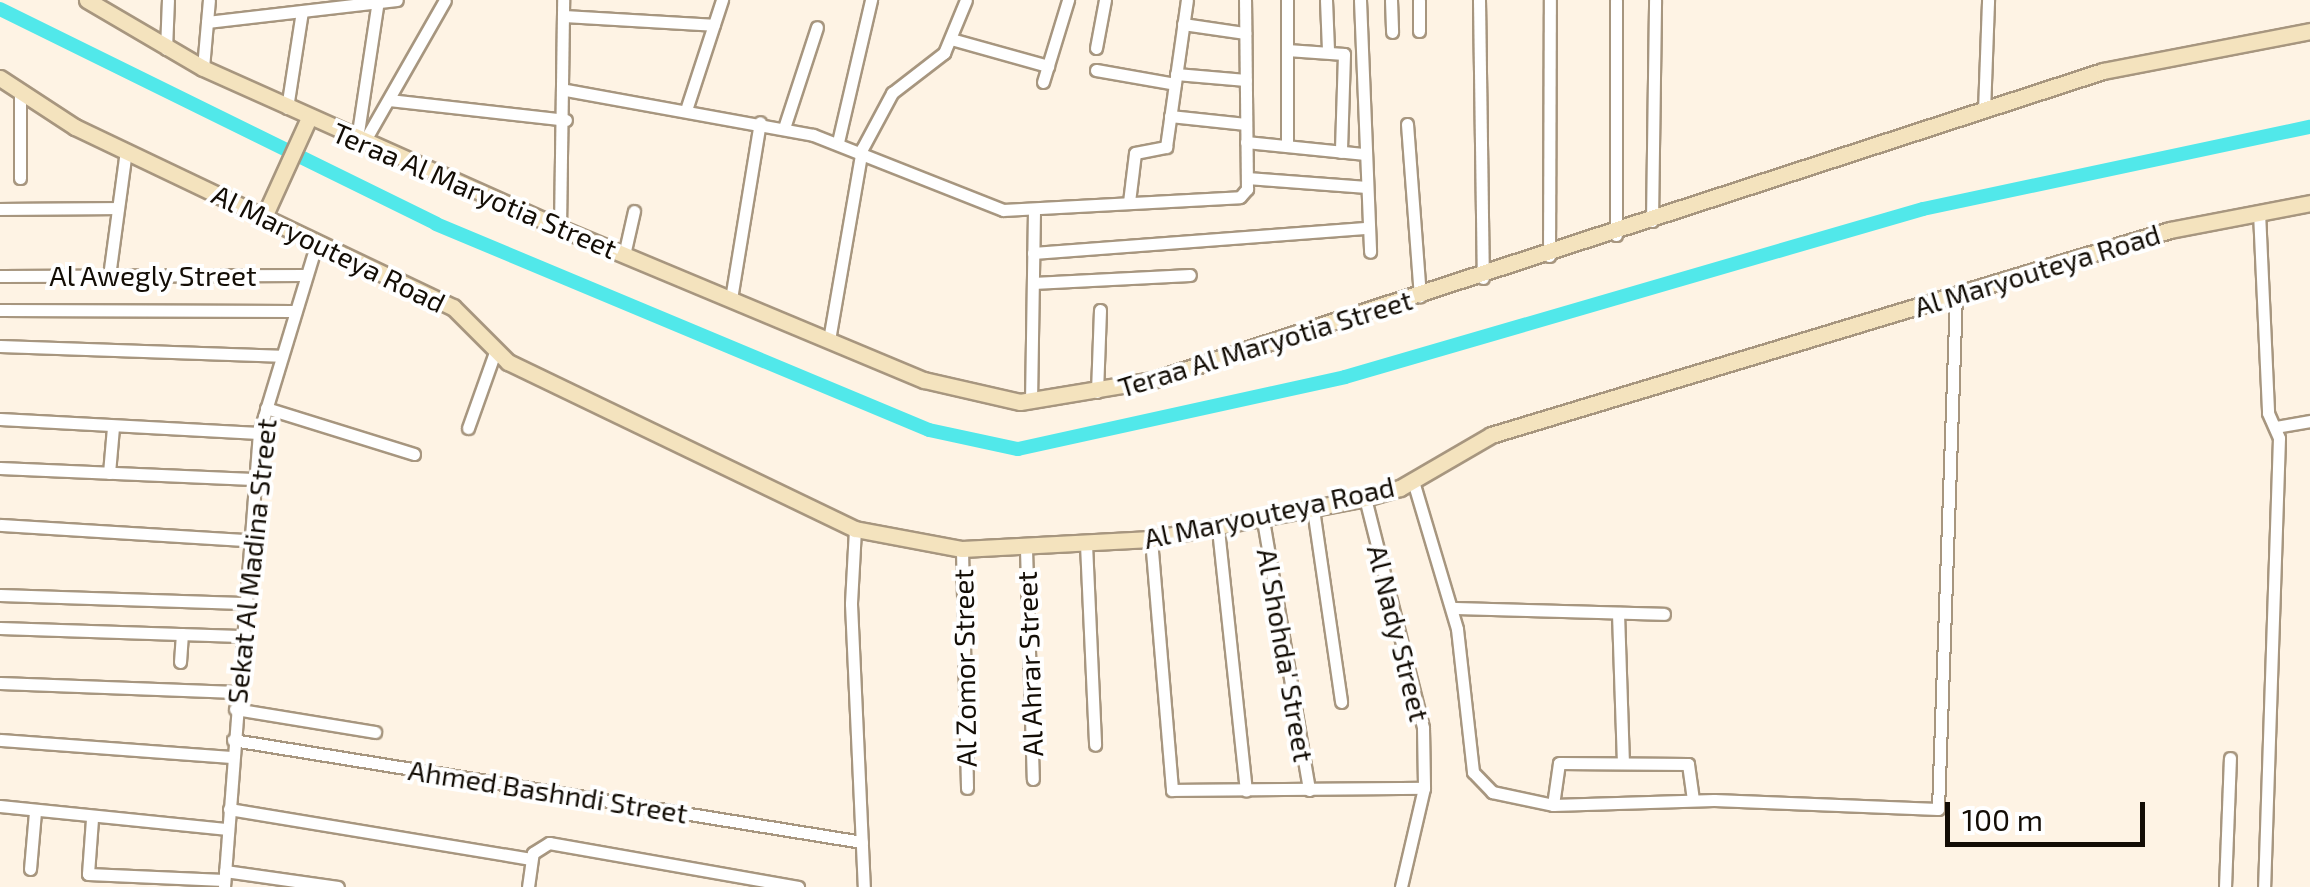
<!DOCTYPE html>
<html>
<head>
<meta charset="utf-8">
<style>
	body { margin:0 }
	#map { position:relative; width:2310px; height:887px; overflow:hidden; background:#fef3e4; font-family:"Exo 2",sans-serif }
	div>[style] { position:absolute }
	.canal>* { height:14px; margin:-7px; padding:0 7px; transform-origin:7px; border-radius:7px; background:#51e8ea }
	.roads { filter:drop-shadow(2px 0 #a7967f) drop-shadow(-2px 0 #a7967f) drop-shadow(0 2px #a7967f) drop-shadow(0 -2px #a7967f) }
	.street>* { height:11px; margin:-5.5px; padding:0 5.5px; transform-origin:5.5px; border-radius:5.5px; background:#fff }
	.secondary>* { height:15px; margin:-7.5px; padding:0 7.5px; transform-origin:7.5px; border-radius:7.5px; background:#f4e3be }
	span { translate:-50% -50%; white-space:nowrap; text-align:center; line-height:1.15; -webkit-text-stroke:8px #fff; paint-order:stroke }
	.street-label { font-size:28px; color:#130d05 }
	.scale { position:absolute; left:1945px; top:802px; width:200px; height:45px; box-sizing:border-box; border:5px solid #130d05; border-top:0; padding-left:12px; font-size:30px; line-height:35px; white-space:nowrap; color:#130d05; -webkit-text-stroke:8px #fff; paint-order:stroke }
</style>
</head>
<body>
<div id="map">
	<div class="canal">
		<i style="left:0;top:9px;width:486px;rotate:26.2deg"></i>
		<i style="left:436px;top:224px;width:534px;rotate:22.68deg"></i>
		<i style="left:929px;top:430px;width:91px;rotate:12.1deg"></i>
		<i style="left:1018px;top:449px;width:335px;rotate:-12.4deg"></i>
		<i style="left:1345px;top:377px;width:602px;rotate:-16.21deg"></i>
		<i style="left:1923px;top:209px;width:396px;rotate:-12deg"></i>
	</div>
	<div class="roads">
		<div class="street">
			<i style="left:1326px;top:0;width:50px;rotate:87.7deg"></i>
			<i style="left:1360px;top:0;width:252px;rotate:87.7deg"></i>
			<i style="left:1391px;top:0;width:32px;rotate:88deg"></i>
			<i style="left:1419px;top:0;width:31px;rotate:90deg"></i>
			<i style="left:1479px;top:0;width:278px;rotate:89.2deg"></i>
			<i style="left:564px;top:16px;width:150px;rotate:3.4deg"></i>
			<i style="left:207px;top:22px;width:191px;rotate:-6.6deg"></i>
			<i style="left:1183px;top:24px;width:63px;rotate:8.3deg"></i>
			<i style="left:951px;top:39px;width:101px;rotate:15.6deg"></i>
			<i style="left:1096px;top:48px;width:49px;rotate:-79.4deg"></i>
			<i style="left:166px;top:49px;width:49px;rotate:-87.7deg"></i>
			<i style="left:1287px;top:50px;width:57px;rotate:4deg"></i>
			<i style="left:1344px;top:54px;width:98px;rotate:91.8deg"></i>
			<i style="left:203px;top:68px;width:68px;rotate:-85deg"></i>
			<i style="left:1096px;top:70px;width:80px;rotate:10deg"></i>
			<i style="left:1176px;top:74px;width:70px;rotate:4.9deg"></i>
			<i style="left:1043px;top:82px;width:86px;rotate:-73deg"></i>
			<i style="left:566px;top:90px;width:251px;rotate:10.3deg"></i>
			<i style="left:813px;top:135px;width:204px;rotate:21.5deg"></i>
			<i style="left:1003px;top:210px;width:237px;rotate:-3.1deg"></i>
			<i style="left:1240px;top:197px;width:11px;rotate:-49deg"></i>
			<i style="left:1247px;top:189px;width:189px;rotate:-90.6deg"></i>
			<i style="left:389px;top:100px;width:178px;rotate:6.4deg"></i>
			<i style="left:687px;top:107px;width:113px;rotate:-71.9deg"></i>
			<i style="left:287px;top:108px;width:98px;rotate:-81.2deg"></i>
			<i style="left:1984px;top:111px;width:111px;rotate:-87.9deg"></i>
			<i style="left:1170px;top:116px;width:76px;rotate:6deg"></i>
			<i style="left:1407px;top:124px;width:173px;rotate:85.7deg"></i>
			<i style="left:784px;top:128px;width:106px;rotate:-71.9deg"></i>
			<i style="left:357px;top:139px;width:141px;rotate:-81.4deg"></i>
			<i style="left:364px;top:142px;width:163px;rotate:-60.3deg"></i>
			<i style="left:838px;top:142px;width:146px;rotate:-76.9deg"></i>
			<i style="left:1246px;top:142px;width:120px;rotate:5.8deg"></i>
			<i style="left:1287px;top:146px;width:146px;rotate:-90deg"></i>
			<i style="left:20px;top:178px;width:85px;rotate:-90deg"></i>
			<i style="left:1247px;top:178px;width:120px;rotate:4.3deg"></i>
			<i style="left:1129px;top:202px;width:49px;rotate:-83deg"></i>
			<i style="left:1135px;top:153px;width:32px;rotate:-11deg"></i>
			<i style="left:1166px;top:147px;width:148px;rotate:-81.9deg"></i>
			<i style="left:0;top:209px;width:118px;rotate:-0.5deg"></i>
			<i style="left:2259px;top:212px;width:201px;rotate:87.4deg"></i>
			<i style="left:2268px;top:413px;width:27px;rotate:66deg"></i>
			<i style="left:2279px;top:438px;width:449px;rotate:91.9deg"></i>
			<i style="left:1652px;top:221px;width:221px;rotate:-89.2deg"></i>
			<i style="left:560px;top:228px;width:228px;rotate:-89.2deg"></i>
			<i style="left:1616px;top:235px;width:235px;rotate:-90deg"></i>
			<i style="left:1033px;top:253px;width:336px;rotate:-4.3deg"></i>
			<i style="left:624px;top:255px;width:45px;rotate:-77.2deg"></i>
			<i style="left:1549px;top:256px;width:256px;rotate:-89.8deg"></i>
			<i style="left:0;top:276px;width:306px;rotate:-0.2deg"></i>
			<i style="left:109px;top:276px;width:126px;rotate:-82.3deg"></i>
			<i style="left:1033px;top:283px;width:157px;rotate:-2.9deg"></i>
			<i style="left:731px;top:299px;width:179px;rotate:-80.7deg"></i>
			<i style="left:0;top:310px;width:294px;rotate:0.2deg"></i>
			<i style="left:829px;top:340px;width:194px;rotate:-80.2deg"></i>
			<i style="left:862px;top:149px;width:64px;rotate:-61.8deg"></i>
			<i style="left:892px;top:93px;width:66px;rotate:-37.6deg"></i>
			<i style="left:944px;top:53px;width:57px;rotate:-67.5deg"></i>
			<i style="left:0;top:346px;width:280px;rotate:2deg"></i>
			<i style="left:1097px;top:392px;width:82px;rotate:-87.9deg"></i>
			<i style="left:1031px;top:402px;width:192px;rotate:-89.1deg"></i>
			<i style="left:266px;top:408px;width:155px;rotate:17.3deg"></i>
			<i style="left:0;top:419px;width:259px;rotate:3.1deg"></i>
			<i style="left:2276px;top:427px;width:35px;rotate:-10deg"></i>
			<i style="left:468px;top:428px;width:81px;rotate:-70.4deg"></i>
			<i style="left:0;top:468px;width:253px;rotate:2.5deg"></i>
			<i style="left:109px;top:473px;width:46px;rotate:-85deg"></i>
			<i style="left:1413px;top:481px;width:154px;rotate:73.4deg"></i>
			<i style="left:1457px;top:629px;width:144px;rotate:83.6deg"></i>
			<i style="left:1473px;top:772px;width:28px;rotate:46deg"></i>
			<i style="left:1492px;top:792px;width:62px;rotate:12deg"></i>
			<i style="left:1553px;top:805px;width:161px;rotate:-1.8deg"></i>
			<i style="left:1714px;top:800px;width:224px;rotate:2.3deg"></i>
			<i style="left:1938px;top:809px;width:515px;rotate:-88deg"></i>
			<i style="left:1365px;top:498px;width:237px;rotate:75.8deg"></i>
			<i style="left:1423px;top:728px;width:60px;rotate:89deg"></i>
			<i style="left:1424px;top:788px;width:102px;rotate:103.1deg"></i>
			<i style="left:1313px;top:509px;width:195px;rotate:81.7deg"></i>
			<i style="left:1263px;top:520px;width:274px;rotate:80.3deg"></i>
			<i style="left:0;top:525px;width:247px;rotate:3.5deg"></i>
			<i style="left:855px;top:529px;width:75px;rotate:93.1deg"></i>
			<i style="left:851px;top:604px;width:283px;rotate:87.4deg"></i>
			<i style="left:1218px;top:529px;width:263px;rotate:83.9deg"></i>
			<i style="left:1151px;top:539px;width:252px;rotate:85.2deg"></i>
			<i style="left:1172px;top:790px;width:252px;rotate:-0.5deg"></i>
			<i style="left:1086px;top:544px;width:201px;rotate:87.4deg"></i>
			<i style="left:962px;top:549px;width:239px;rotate:88.8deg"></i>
			<i style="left:1026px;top:549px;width:230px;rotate:88.3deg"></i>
			<i style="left:0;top:595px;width:242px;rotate:1.9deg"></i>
			<i style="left:1452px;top:608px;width:212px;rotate:1.6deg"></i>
			<i style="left:1618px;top:613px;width:150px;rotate:88.1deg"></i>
			<i style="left:0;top:628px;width:240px;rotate:1.9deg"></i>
			<i style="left:180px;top:662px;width:28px;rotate:-86deg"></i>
			<i style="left:0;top:683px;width:236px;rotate:2.2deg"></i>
			<i style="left:235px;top:709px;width:142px;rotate:9.3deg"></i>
			<i style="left:0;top:740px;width:233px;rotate:4.2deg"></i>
			<i style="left:233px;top:740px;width:637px;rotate:9.21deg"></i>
			<i style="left:1553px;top:805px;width:42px;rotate:-81.9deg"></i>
			<i style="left:1559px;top:763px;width:129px;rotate:0.4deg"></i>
			<i style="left:1688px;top:764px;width:36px;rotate:82deg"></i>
			<i style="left:0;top:806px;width:229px;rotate:5.8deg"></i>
			<i style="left:229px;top:809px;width:306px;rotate:9.4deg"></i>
			<i style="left:92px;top:819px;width:55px;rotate:94.2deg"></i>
			<i style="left:88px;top:874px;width:136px;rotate:2.5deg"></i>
			<i style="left:30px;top:869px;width:57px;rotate:-85deg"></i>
			<i style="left:225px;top:871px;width:114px;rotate:8.1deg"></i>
			<i style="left:224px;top:887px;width:455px;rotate:-85.6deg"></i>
			<i style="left:259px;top:433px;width:200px;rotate:-73.1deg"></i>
			<i style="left:528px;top:887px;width:34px;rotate:-82deg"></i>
			<i style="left:533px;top:853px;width:19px;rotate:-32deg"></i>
			<i style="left:549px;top:843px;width:253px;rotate:10deg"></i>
			<i style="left:2225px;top:887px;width:129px;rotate:-87.8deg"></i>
		</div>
		<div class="secondary">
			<i style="left:87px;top:0;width:134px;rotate:30.4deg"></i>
			<i style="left:203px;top:68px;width:391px;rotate:24.1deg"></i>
			<i style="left:560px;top:228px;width:394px;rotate:22.7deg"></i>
			<i style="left:924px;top:380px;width:98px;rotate:12.9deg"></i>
			<i style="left:1020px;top:402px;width:135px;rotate:-9.4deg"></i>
			<i style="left:1153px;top:380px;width:999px;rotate:-18.02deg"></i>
			<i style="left:2103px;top:71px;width:211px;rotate:-10.9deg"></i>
			<i style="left:0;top:78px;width:90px;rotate:33.2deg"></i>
			<i style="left:75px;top:127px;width:419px;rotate:25.5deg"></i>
			<i style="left:453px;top:307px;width:78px;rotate:45deg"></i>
			<i style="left:508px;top:362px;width:385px;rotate:25.7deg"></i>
			<i style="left:855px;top:529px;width:109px;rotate:10.6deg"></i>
			<i style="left:962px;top:549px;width:189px;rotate:-3deg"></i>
			<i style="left:1151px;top:539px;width:218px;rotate:-10.8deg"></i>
			<i style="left:1365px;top:498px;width:36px;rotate:-16deg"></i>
			<i style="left:1400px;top:488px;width:105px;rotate:-30.2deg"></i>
			<i style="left:1491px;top:435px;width:709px;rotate:-16.8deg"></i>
			<i style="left:2170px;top:230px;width:143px;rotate:-10.9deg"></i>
			<i style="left:264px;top:217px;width:109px;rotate:-65.6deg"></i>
		</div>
	</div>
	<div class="street-label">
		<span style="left:475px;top:190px;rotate:23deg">Teraa Al Maryotia Street</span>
		<span style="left:329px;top:248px;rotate:26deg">Al Maryouteya Road</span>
		<span style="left:2037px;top:270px;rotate:-17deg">Al Maryouteya Road</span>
		<span style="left:153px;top:275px">Al Awegly Street</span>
		<span style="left:1265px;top:343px;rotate:-17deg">Teraa Al Maryotia Street</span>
		<span style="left:1269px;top:512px;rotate:-12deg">Al Maryouteya Road</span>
		<span style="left:251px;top:561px;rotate:-84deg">Sekat Al Madina Street</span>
		<span style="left:1399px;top:633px;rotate:76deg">Al Nady Street</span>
		<span style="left:1286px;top:655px;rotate:80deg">Al Shohda' Street</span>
		<span style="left:1029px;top:664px;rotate:-92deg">Al Ahrar Street</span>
		<span style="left:964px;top:668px;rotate:-91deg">Al Zomor Street</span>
		<span style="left:548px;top:791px;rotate:9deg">Ahmed Bashndi Street</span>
	</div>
	<div class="scale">100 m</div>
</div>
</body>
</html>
